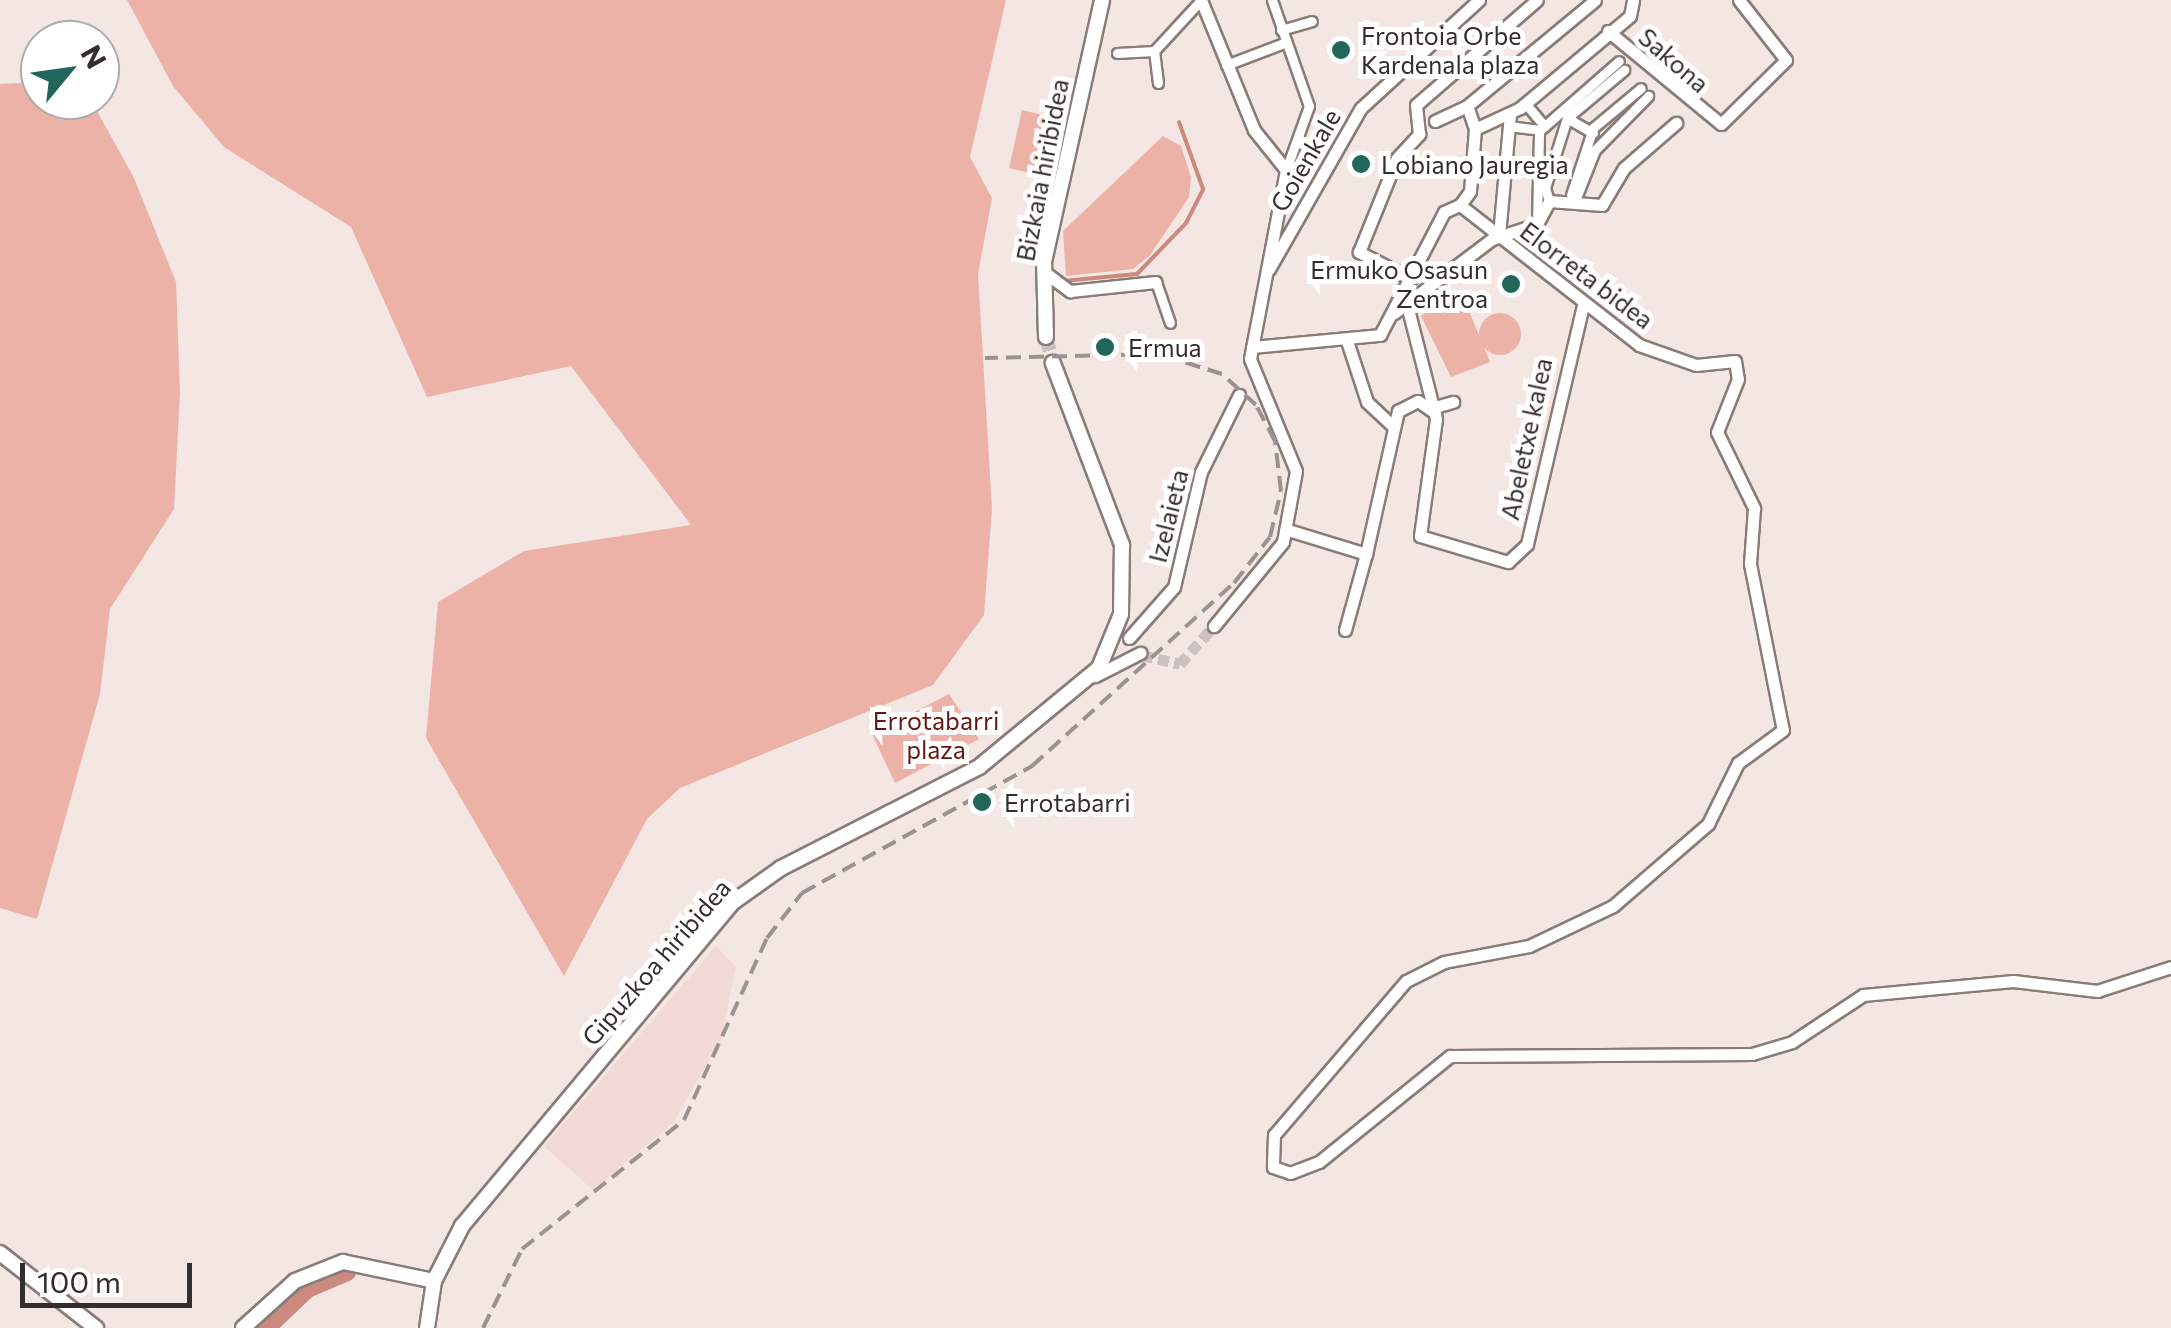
<!DOCTYPE html>
<html>
<head>
<meta charset="utf-8">
<style>
	body { margin:0 }
	#map { position:relative; width:2171px; height:1328px; overflow:hidden; background:#f3e6e3; font-family:Commissioner,sans-serif }
	div>[style] { position:absolute }
	.built>* { inset:0; background:#f1dad6 }
	.green>* { inset:0; background:#ecb2a8 }
	.round { border-radius:50% }
	.stream>* { height:4px; margin:-2px; padding:0 2px; transform-origin:2px; border-radius:2px; background:#cc8a7f }
	.river>* { height:20px; margin:-10px; padding:0 10px; transform-origin:10px; border-radius:10px; background:#cc8a7f }
	.minor-tunnel>* { height:11px; margin-top:-5.5px; transform-origin:0; background:repeating-linear-gradient(90deg,#cdc1bf 0 11px,transparent 0 16.5px) }
	.tertiary-tunnel>* { height:14px; margin-top:-7px; transform-origin:0; background:repeating-linear-gradient(90deg,#cdc1bf 0 14px,transparent 0 21px) }
	.roads { filter:drop-shadow(2px 0 #887c79) drop-shadow(-2px 0 #887c79) drop-shadow(0 2px #887c79) drop-shadow(0 -2px #887c79) }
	.pedestrian>* { height:9px; margin:-4.5px; padding:0 4.5px; transform-origin:4.5px; border-radius:4.5px; background:#fff }
	.minor>* { height:11px; margin:-5.5px; padding:0 5.5px; transform-origin:5.5px; border-radius:5.5px; background:#fff }
	.tertiary>* { height:14px; margin:-7px; padding:0 7px; transform-origin:7px; border-radius:7px; background:#fff }
	.rail>* { height:4px; margin-top:-2px; transform-origin:0; background:repeating-linear-gradient(90deg,#9b918f 0 15px,transparent 0 23px) }
	.dots>* { width:28px; height:28px; translate:-50% -50%; box-sizing:border-box; border:5px solid #fff; border-radius:50% }
	span { translate:-50% -50%; white-space:nowrap; text-align:center; line-height:1.15; -webkit-text-stroke:10px #fff; paint-order:stroke }
	.poi-label { font-size:25px; color:#332d2d }
	.left { translate:0 -50%; text-align:left }
	.right { translate:-100% -50%; text-align:right }
	.street-label { font-size:25px; color:#332d2d }
	.park-label { font-size:25px; color:#63150e }
	.north { position:absolute; left:20px; top:20px; width:100px; height:100px; box-sizing:border-box; background:#fff; border:2px solid #adabab; border-radius:50%; rotate:61deg; font-size:28px; font-weight:700; line-height:40px; text-align:center; color:#332d2d }
	.north::after { content:''; display:block; margin:auto; width:35px; height:45px; background:#20665a; clip-path:polygon(50% 0,100% 100%,50% 72%,0 100%) }
	.scale { position:absolute; left:20px; top:1263px; width:172px; height:45px; box-sizing:border-box; border:5px solid #332d2d; border-top:0; padding-left:12px; font-size:30px; line-height:35px; white-space:nowrap; color:#332d2d; -webkit-text-stroke:8px #fff; paint-order:stroke }
</style>
</head>
<body>
<div id="map">
	<div class="built">
		<i style="clip-path:polygon(716px 946px,736px 967px,721px 1039px,673px 1123px,593px 1190px,544px 1146px)"></i>
	</div>
	<div class="green">
		<i style="clip-path:polygon(127px 0,1006px 0,970px 157px,992px 198px,978px 274px,992px 509px,984px 615px,933px 685px,680px 788px,647px 819px,564px 976px,426px 738px,438px 602px,524px 551px,691px 525px,571px 366px,427px 397px,351px 227px,224px 147px,173px 86px)"></i>
		<i style="clip-path:polygon(40px 82px,40px 100px,91px 100px,134px 178px,176px 282px,180px 392px,174px 509px,110px 609px,100px 694px,37px 919px,0 908px,0 84px)"></i>
		<i style="clip-path:polygon(1022px 110px,1058px 119px,1045px 177px,1009px 168px)"></i>
		<i style="clip-path:polygon(1163px 136px,1181px 146px,1191px 177px,1189px 197px,1150px 255px,1133px 269px,1066px 276px,1063px 231px)"></i>
		<i style="clip-path:polygon(1460px 289px,1490px 362px,1451px 377px,1421px 316px)"></i>
		<i class="round" style="left:1479px;top:313px;width:42px;height:42px"></i>
		<i style="clip-path:polygon(949px 694px,979px 739px,895px 783px,872px 734px)"></i>
	</div>
	<div class="stream">
		<i style="left:1063px;top:281px;width:74px;rotate:-5.4deg"></i>
		<i style="left:1137px;top:274px;width:71px;rotate:-46.1deg"></i>
		<i style="left:1186px;top:223px;width:38px;rotate:-63deg"></i>
		<i style="left:1203px;top:189px;width:71px;rotate:-109.7deg"></i>
	</div>
	<div class="river">
		<i style="left:265px;top:1328px;width:58px;rotate:-43.6deg"></i>
		<i style="left:307px;top:1288px;width:43px;rotate:-23deg"></i>
	</div>
	<div class="minor-tunnel">
		<i style="left:1142px;top:655px;width:39px;rotate:13deg"></i>
		<i style="left:1180px;top:664px;width:51px;rotate:-48.2deg"></i>
	</div>
	<div class="tertiary-tunnel">
		<i style="left:1046px;top:337px;width:27px;rotate:75deg"></i>
	</div>
	<div class="roads">
		<div class="pedestrian">
			<i style="left:1272px;top:0;width:112px;rotate:70.8deg"></i>
			<i style="left:1309px;top:106px;width:68px;rotate:109.8deg"></i>
			<i style="left:1281px;top:30px;width:32px;rotate:-16deg"></i>
			<i style="left:1117px;top:53px;width:37px;rotate:-3deg"></i>
			<i style="left:1226px;top:65px;width:62px;rotate:-20.8deg"></i>
			<i style="left:1158px;top:83px;width:32px;rotate:-97deg"></i>
			<i style="left:1154px;top:51px;width:69px;rotate:-47.3deg"></i>
			<i style="left:1525px;top:103px;width:30px;rotate:50deg"></i>
			<i style="left:1567px;top:118px;width:30px;rotate:30deg"></i>
			<i style="left:1508px;top:126px;width:32px;rotate:7deg"></i>
			<i style="left:1571px;top:195px;width:71px;rotate:-71.8deg"></i>
			<i style="left:1593px;top:128px;width:62px;rotate:-39.8deg"></i>
			<i style="left:1576px;top:198px;width:52px;rotate:-68.4deg"></i>
			<i style="left:1595px;top:150px;width:76px;rotate:-45.5deg"></i>
			<i style="left:1549px;top:201px;width:14px;rotate:-107deg"></i>
			<i style="left:1545px;top:188px;width:73px;rotate:-72.6deg"></i>
			<i style="left:1567px;top:118px;width:75px;rotate:-40.1deg"></i>
			<i style="left:1537px;top:222px;width:91px;rotate:-88.7deg"></i>
			<i style="left:1539px;top:131px;width:106px;rotate:-41.2deg"></i>
			<i style="left:1156px;top:282px;width:43px;rotate:71.1deg"></i>
		</div>
		<div class="minor">
			<i style="left:1201px;top:0;width:140px;rotate:67.8deg"></i>
			<i style="left:1254px;top:130px;width:51px;rotate:51.3deg"></i>
			<i style="left:1286px;top:170px;width:192px;rotate:100.8deg"></i>
			<i style="left:1250px;top:359px;width:121px;rotate:67.7deg"></i>
			<i style="left:1296px;top:471px;width:72px;rotate:100.4deg"></i>
			<i style="left:1283px;top:542px;width:109px;rotate:129.4deg"></i>
			<i style="left:1608px;top:31px;width:146px;rotate:39.5deg"></i>
			<i style="left:1721px;top:124px;width:91px;rotate:-44.6deg"></i>
			<i style="left:1786px;top:60px;width:76px;rotate:-128.1deg"></i>
			<i style="left:1435px;top:121px;width:35px;rotate:-25deg"></i>
			<i style="left:1467px;top:106px;width:166px;rotate:-39.6deg"></i>
			<i style="left:1475px;top:129px;width:50px;rotate:-25deg"></i>
			<i style="left:1520px;top:108px;width:143px;rotate:-39.9deg"></i>
			<i style="left:1630px;top:16px;width:16px;rotate:-79deg"></i>
			<i style="left:1460px;top:205px;width:227px;rotate:38deg"></i>
			<i style="left:1639px;top:345px;width:60px;rotate:19.3deg"></i>
			<i style="left:1696px;top:365px;width:39px;rotate:-6deg"></i>
			<i style="left:1735px;top:361px;width:18px;rotate:81deg"></i>
			<i style="left:1738px;top:379px;width:57px;rotate:111.6deg"></i>
			<i style="left:1717px;top:432px;width:85px;rotate:64deg"></i>
			<i style="left:1754px;top:508px;width:56px;rotate:94.1deg"></i>
			<i style="left:1750px;top:564px;width:169px;rotate:78.8deg"></i>
			<i style="left:1783px;top:730px;width:56px;rotate:143.7deg"></i>
			<i style="left:1738px;top:763px;width:68px;rotate:116.2deg"></i>
			<i style="left:1708px;top:824px;width:125px;rotate:139.2deg"></i>
			<i style="left:1613px;top:906px;width:93px;rotate:154.5deg"></i>
			<i style="left:1529px;top:946px;width:86px;rotate:169.3deg"></i>
			<i style="left:1444px;top:962px;width:42px;rotate:153.4deg"></i>
			<i style="left:1406px;top:981px;width:203px;rotate:130.6deg"></i>
			<i style="left:1274px;top:1135px;width:32px;rotate:92deg"></i>
			<i style="left:1273px;top:1167px;width:18px;rotate:19deg"></i>
			<i style="left:1290px;top:1173px;width:31px;rotate:-21deg"></i>
			<i style="left:1319px;top:1162px;width:169px;rotate:-39deg"></i>
			<i style="left:1450px;top:1056px;width:302px;rotate:-0.4deg"></i>
			<i style="left:1752px;top:1054px;width:42px;rotate:-16.7deg"></i>
			<i style="left:1792px;top:1042px;width:85px;rotate:-33.5deg"></i>
			<i style="left:1863px;top:995px;width:151px;rotate:-5.3deg"></i>
			<i style="left:2013px;top:981px;width:85px;rotate:6.8deg"></i>
			<i style="left:2097px;top:991px;width:78px;rotate:-18deg"></i>
			<i style="left:1460px;top:205px;width:17px;rotate:-54deg"></i>
			<i style="left:1470px;top:191px;width:62px;rotate:-85.4deg"></i>
			<i style="left:1475px;top:129px;width:24px;rotate:-109deg"></i>
			<i style="left:1499px;top:235px;width:121px;rotate:-84.8deg"></i>
			<i style="left:1269px;top:269px;width:185px;rotate:-60.3deg"></i>
			<i style="left:1361px;top:108px;width:160px;rotate:-42.5deg"></i>
			<i style="left:1043px;top:271px;width:34px;rotate:37deg"></i>
			<i style="left:1070px;top:291px;width:86px;rotate:-6deg"></i>
			<i style="left:1411px;top:279px;width:59px;rotate:-152.6deg"></i>
			<i style="left:1359px;top:252px;width:101px;rotate:-68deg"></i>
			<i style="left:1397px;top:158px;width:33px;rotate:-47deg"></i>
			<i style="left:1419px;top:134px;width:29px;rotate:-96deg"></i>
			<i style="left:1416px;top:105px;width:160px;rotate:-41deg"></i>
			<i style="left:1407px;top:305px;width:118px;rotate:75.7deg"></i>
			<i style="left:1436px;top:419px;width:118px;rotate:97.8deg"></i>
			<i style="left:1420px;top:536px;width:92px;rotate:16.5deg"></i>
			<i style="left:1508px;top:562px;width:26px;rotate:-43deg"></i>
			<i style="left:1527px;top:544px;width:244px;rotate:-76.8deg"></i>
			<i style="left:1394px;top:313px;width:123px;rotate:-37.1deg"></i>
			<i style="left:1492px;top:239px;width:47px;rotate:-18.4deg"></i>
			<i style="left:1537px;top:224px;width:26px;rotate:-62deg"></i>
			<i style="left:1549px;top:201px;width:53px;rotate:4.3deg"></i>
			<i style="left:1602px;top:205px;width:43px;rotate:-59.3deg"></i>
			<i style="left:1624px;top:168px;width:69px;rotate:-40.9deg"></i>
			<i style="left:1347px;top:341px;width:64px;rotate:71.8deg"></i>
			<i style="left:1367px;top:402px;width:37px;rotate:43deg"></i>
			<i style="left:1252px;top:347px;width:129px;rotate:-5.4deg"></i>
			<i style="left:1380px;top:335px;width:139px;rotate:-62.5deg"></i>
			<i style="left:1444px;top:212px;width:17px;rotate:-24deg"></i>
			<i style="left:1435px;top:407px;width:19px;rotate:-16deg"></i>
			<i style="left:1288px;top:530px;width:82px;rotate:17.1deg"></i>
			<i style="left:1366px;top:554px;width:147px;rotate:-77.4deg"></i>
			<i style="left:1398px;top:411px;width:22px;rotate:-27deg"></i>
			<i style="left:1418px;top:401px;width:21px;rotate:35deg"></i>
			<i style="left:1345px;top:630px;width:79px;rotate:-74.6deg"></i>
			<i style="left:1129px;top:638px;width:68px;rotate:-48.6deg"></i>
			<i style="left:1174px;top:587px;width:118px;rotate:-76.8deg"></i>
			<i style="left:1201px;top:472px;width:86px;rotate:-63.7deg"></i>
			<i style="left:1095px;top:676px;width:51px;rotate:-27.1deg"></i>
		</div>
		<div class="tertiary">
			<i style="left:1046px;top:337px;width:75px;rotate:-91.5deg"></i>
			<i style="left:1044px;top:262px;width:268px;rotate:-77.5deg"></i>
			<i style="left:0;top:1253px;width:122px;rotate:38deg"></i>
			<i style="left:243px;top:1328px;width:70px;rotate:-42.1deg"></i>
			<i style="left:295px;top:1281px;width:52px;rotate:-21.6deg"></i>
			<i style="left:343px;top:1262px;width:93px;rotate:11.8deg"></i>
			<i style="left:427px;top:1328px;width:48px;rotate:-81.5deg"></i>
			<i style="left:434px;top:1281px;width:62px;rotate:-63deg"></i>
			<i style="left:462px;top:1226px;width:421px;rotate:-50.1deg"></i>
			<i style="left:732px;top:903px;width:60px;rotate:-35.5deg"></i>
			<i style="left:781px;top:868px;width:222px;rotate:-27deg"></i>
			<i style="left:979px;top:767px;width:156px;rotate:-39.5deg"></i>
			<i style="left:1099px;top:668px;width:58px;rotate:-67.8deg"></i>
			<i style="left:1121px;top:614px;width:69px;rotate:-89.2deg"></i>
			<i style="left:1122px;top:545px;width:195px;rotate:-110.8deg"></i>
		</div>
	</div>
	<div class="rail">
		<i style="left:483px;top:1328px;width:88px;rotate:-63.7deg"></i>
		<i style="left:522px;top:1249px;width:207px;rotate:-38.5deg"></i>
		<i style="left:684px;top:1120px;width:200px;rotate:-65.5deg"></i>
		<i style="left:767px;top:938px;width:57px;rotate:-52.1deg"></i>
		<i style="left:802px;top:893px;width:263px;rotate:-28.9deg"></i>
		<i style="left:1032px;top:766px;width:273px;rotate:-42.2deg"></i>
		<i style="left:1234px;top:583px;width:58px;rotate:-52deg"></i>
		<i style="left:1270px;top:537px;width:47px;rotate:-76.6deg"></i>
		<i style="left:1281px;top:491px;width:50px;rotate:-96.8deg"></i>
		<i style="left:1275px;top:441px;width:41px;rotate:-117.8deg"></i>
		<i style="left:1256px;top:405px;width:46px;rotate:-137.6deg"></i>
		<i style="left:1222px;top:374px;width:66px;rotate:-162.4deg"></i>
		<i style="left:1159px;top:354px;width:174px;rotate:178.7deg"></i>
	</div>
	<div class="dots">
		<i style="left:1341px;top:50px;background:#20665a"></i>
		<i style="left:1361px;top:164px;background:#20665a"></i>
		<i style="left:1511px;top:284px;background:#20665a"></i>
		<i style="left:1105px;top:347px;background:#20665a"></i>
		<i style="left:982px;top:802px;background:#20665a"></i>
	</div>
	<div class="poi-label">
		<span class="left" style="left:1361px;top:50px">Frontoia Orbe<br>Kardenala plaza</span>
		<span class="left" style="left:1381px;top:164px">Lobiano Jauregia</span>
		<span class="right" style="left:1488px;top:284px">Ermuko Osasun<br>Zentroa</span>
		<span class="left" style="left:1128px;top:347px">Ermua</span>
		<span class="left" style="left:1004px;top:802px">Errotabarri</span>
	</div>
	<div class="street-label">
		<span style="left:1674px;top:60px;rotate:41deg">Sakona</span>
		<span style="left:1305px;top:160px;rotate:-60deg">Goienkale</span>
		<span style="left:1042px;top:170px;rotate:-79deg">Bizkaia hiribidea</span>
		<span style="left:1587px;top:275px;rotate:37deg">Elorreta bidea</span>
		<span style="left:1526px;top:439px;rotate:-78deg">Abeletxe kalea</span>
		<span style="left:1168px;top:516px;rotate:-76deg">Izelaieta</span>
		<span style="left:656px;top:962px;rotate:-49deg">Gipuzkoa hiribidea</span>
	</div>
	<div class="park-label">
		<span style="left:936px;top:735px">Errotabarri<br>plaza</span>
	</div>
	<div class="north">N</div>
	<div class="scale">100 m</div>
</div>
</body>
</html>
